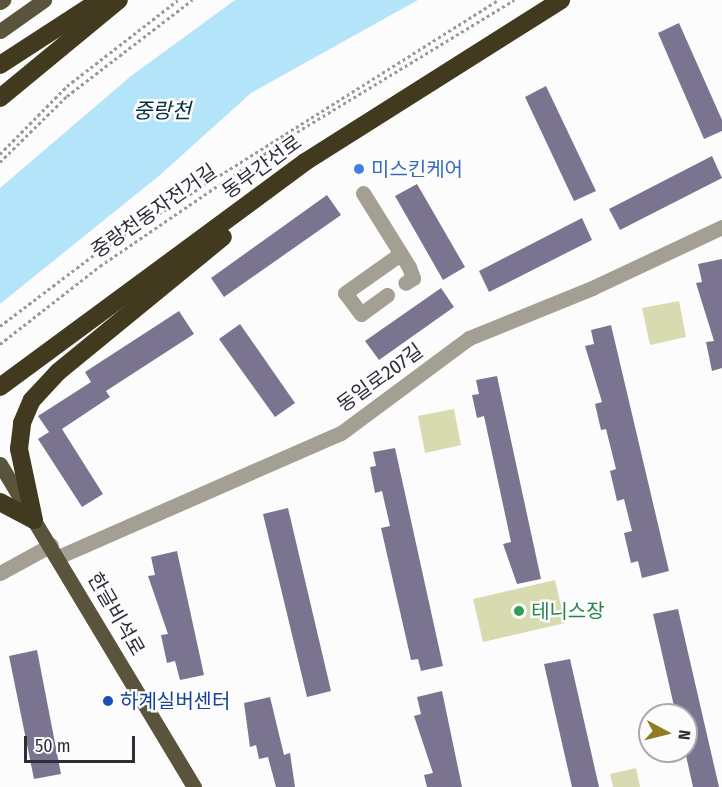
<!DOCTYPE html>
<html>
<head>
<meta charset="utf-8">
<style>
	body { margin:0 }
	#map { position:relative; width:722px; height:787px; overflow:hidden; background:#fcfcfc; font-family:"Fira Sans Condensed","Noto Sans KR",sans-serif }
	div>[style] { position:absolute }
	.green>* { inset:0; background:#d8daaf }
	.water>* { inset:0; background:#b4e4fa }
	.building>* { inset:0; background:#7b7490 }
	.path>* { height:3px; margin-top:-1.5px; transform-origin:0; background:repeating-linear-gradient(90deg,#9b999f 0 3px,transparent 0 6px) }
	.minor>* { height:15px; margin:-7.5px; padding:0 7.5px; transform-origin:7.5px; border-radius:7.5px; background:#a39f92 }
	.major>* { height:15px; margin:-7.5px; padding:0 7.5px; transform-origin:7.5px; border-radius:7.5px; background:#5b543d }
	.highway>* { height:18px; margin:-9px; padding:0 9px; transform-origin:9px; border-radius:9px; background:#423a1f }
	.dots>* { width:16px; height:16px; translate:-50% -50%; box-sizing:border-box; border:3px solid #fcfcfc; border-radius:50% }
	span { translate:-50% -50%; white-space:nowrap; text-align:center; line-height:1.15; -webkit-text-stroke:5px #fcfcfc; paint-order:stroke }
	.street-label { font-size:20px; color:#302d39 }
	.shop-label { font-size:20px; color:#366cbe }
	.left { translate:0 -50%; text-align:left }
	.leisure-label { font-size:20px; color:#27864d }
	.transit-label { font-size:20px; color:#164399 }
	.water-label { font-size:21px; color:#022e3e; font-style:italic }
	.north { position:absolute; left:638px; top:703px; width:60px; height:60px; box-sizing:border-box; background:#fcfcfc; border:2px solid #aaa9ae; border-radius:50%; rotate:97deg; font-size:16px; font-weight:700; line-height:24px; text-align:center; color:#302d39 }
	.north::after { content:''; display:block; margin:auto; width:21px; height:27px; background:#907d23; clip-path:polygon(50% 0,100% 100%,50% 72%,0 100%) }
	.scale { position:absolute; left:24px; top:736px; width:111px; height:27px; box-sizing:border-box; border:3px solid #302d39; border-top:0; padding-left:8px; font-size:18px; line-height:21px; white-space:nowrap; color:#302d39; -webkit-text-stroke:4px #fcfcfc; paint-order:stroke }
</style>
</head>
<body>
<div id="map">
	<div class="green">
		<i style="clip-path:polygon(679px 301px,686px 337px,650px 345px,642px 308px)"></i>
		<i style="clip-path:polygon(454px 409px,461px 445px,425px 453px,418px 416px)"></i>
		<i style="clip-path:polygon(555px 580px,565px 623px,483px 642px,473px 599px)"></i>
		<i style="clip-path:polygon(636px 768px,640px 787px,613px 787px,610px 774px)"></i>
	</div>
	<div class="water">
		<i style="clip-path:polygon(235px 0,418px 0,251px 93px,160px 175px,0 304px,0 188px,131px 76px)"></i>
	</div>
	<div class="building">
		<i style="clip-path:polygon(679px 23px,722px 120px,722px 131px,704px 139px,658px 33px)"></i>
		<i style="clip-path:polygon(546px 86px,596px 191px,574px 201px,525px 97px)"></i>
		<i style="clip-path:polygon(712px 156px,722px 178px,620px 230px,609px 209px)"></i>
		<i style="clip-path:polygon(417px 184px,465px 267px,443px 280px,395px 196px)"></i>
		<i style="clip-path:polygon(327px 195px,341px 215px,224px 297px,211px 278px)"></i>
		<i style="clip-path:polygon(582px 218px,592px 240px,489px 292px,479px 271px)"></i>
		<i style="clip-path:polygon(722px 259px,722px 368px,712px 371px,706px 342px,714px 341px,696px 283px,702px 282px,698px 264px)"></i>
		<i style="clip-path:polygon(441px 288px,454px 307px,379px 360px,365px 341px)"></i>
		<i style="clip-path:polygon(179px 311px,194px 334px,106px 391px,110px 397px,62px 429px,103px 494px,82px 507px,38px 439px,49px 432px,38px 416px,91px 382px,85px 372px)"></i>
		<i style="clip-path:polygon(240px 324px,295px 403px,275px 417px,219px 339px)"></i>
		<i style="clip-path:polygon(611px 325px,669px 571px,642px 578px,638px 561px,631px 563px,624px 533px,632px 531px,624px 499px,617px 501px,610px 471px,616px 469px,606px 429px,601px 430px,595px 404px,602px 402px,585px 346px,594px 344px,591px 330px)"></i>
		<i style="clip-path:polygon(497px 376px,541px 579px,517px 584px,503px 544px,511px 542px,484px 416px,477px 418px,472px 395px,479px 394px,476px 380px)"></i>
		<i style="clip-path:polygon(395px 448px,443px 666px,421px 671px,418px 659px,411px 660px,381px 528px,390px 526px,382px 491px,375px 493px,370px 467px,376px 466px,373px 452px)"></i>
		<i style="clip-path:polygon(288px 508px,331px 691px,307px 697px,263px 514px)"></i>
		<i style="clip-path:polygon(177px 551px,204px 675px,180px 680px,175px 661px,167px 663px,161px 635px,168px 634px,148px 576px,155px 575px,151px 557px)"></i>
		<i style="clip-path:polygon(678px 609px,719px 787px,693px 787px,685px 751px,686px 715px,676px 715px,653px 614px)"></i>
		<i style="clip-path:polygon(37px 650px,61px 774px,34px 779px,9px 656px)"></i>
		<i style="clip-path:polygon(570px 659px,599px 787px,572px 787px,544px 664px)"></i>
		<i style="clip-path:polygon(442px 691px,462px 787px,427px 787px,424px 775px,433px 773px,414px 716px,421px 714px,417px 697px)"></i>
		<i style="clip-path:polygon(270px 697px,284px 755px,290px 753px,295px 787px,276px 787px,268px 757px,259px 759px,256px 745px,250px 747px,244px 703px)"></i>
	</div>
	<div class="path">
		<i style="left:0;top:154px;width:95px;rotate:-45.4deg"></i>
		<i style="left:67px;top:86px;width:140px;rotate:-37.8deg"></i>
		<i style="left:0;top:162px;width:94px;rotate:-44.6deg"></i>
		<i style="left:67px;top:96px;width:158px;rotate:-37.5deg"></i>
		<i style="left:0;top:326px;width:123px;rotate:-37.1deg"></i>
		<i style="left:98px;top:252px;width:473px;rotate:-32.2deg"></i>
		<i style="left:0;top:344px;width:127px;rotate:-38deg"></i>
		<i style="left:100px;top:266px;width:232px;rotate:-34.3deg"></i>
		<i style="left:292px;top:135px;width:260px;rotate:-31.3deg"></i>
	</div>
	<div class="minor">
		<i style="left:363px;top:193px;width:87px;rotate:58.1deg"></i>
		<i style="left:409px;top:267px;width:12px;rotate:70deg"></i>
		<i style="left:413px;top:278px;width:9px;rotate:148deg"></i>
		<i style="left:387px;top:295px;width:32px;rotate:144deg"></i>
		<i style="left:361px;top:314px;width:26px;rotate:-127deg"></i>
		<i style="left:345px;top:293px;width:67px;rotate:-35.3deg"></i>
		<i style="left:58px;top:557px;width:309px;rotate:-23.7deg"></i>
		<i style="left:341px;top:433px;width:159px;rotate:-36.6deg"></i>
		<i style="left:469px;top:338px;width:133px;rotate:-22.1deg"></i>
		<i style="left:592px;top:288px;width:144px;rotate:-25.1deg"></i>
		<i style="left:0;top:573px;width:58px;rotate:-28.8deg"></i>
	</div>
	<div class="major">
		<i style="left:0;top:2px;width:4px;rotate:-34deg"></i>
		<i style="left:0;top:31px;width:54px;rotate:-35.2deg"></i>
		<i style="left:0;top:464px;width:377px;rotate:59deg"></i>
	</div>
	<div class="highway">
		<i style="left:0;top:65px;width:119px;rotate:-33deg"></i>
		<i style="left:0;top:98px;width:154px;rotate:-39.5deg"></i>
		<i style="left:0;top:387px;width:379px;rotate:-36.4deg"></i>
		<i style="left:305px;top:162px;width:303px;rotate:-32.3deg"></i>
		<i style="left:0;top:502px;width:38px;rotate:28deg"></i>
		<i style="left:34px;top:520px;width:73px;rotate:-101.9deg"></i>
		<i style="left:19px;top:449px;width:26px;rotate:-83deg"></i>
		<i style="left:22px;top:423px;width:25px;rotate:-67deg"></i>
		<i style="left:32px;top:400px;width:38px;rotate:-47deg"></i>
		<i style="left:58px;top:372px;width:213px;rotate:-39.3deg"></i>
	</div>
	<div class="dots">
		<i style="left:359px;top:169px;background:#3f7fe0"></i>
		<i style="left:519px;top:611px;background:#2e9e5b"></i>
		<i style="left:108px;top:701px;background:#1a4fb4"></i>
	</div>
	<div class="street-label">
		<span style="left:262px;top:167px;rotate:-36deg">동부간선로</span>
		<span style="left:154px;top:211px;rotate:-35deg">중랑천동자전거길</span>
		<span style="left:380px;top:378px;rotate:-36deg">동일로207길</span>
		<span style="left:116px;top:614px;rotate:60deg">한글비석로</span>
	</div>
	<div class="shop-label">
		<span class="left" style="left:371px;top:169px">미스킨케어</span>
	</div>
	<div class="leisure-label">
		<span class="left" style="left:531px;top:611px">테니스장</span>
	</div>
	<div class="transit-label">
		<span class="left" style="left:120px;top:701px">하계실버센터</span>
	</div>
	<div class="water-label">
		<span style="left:162px;top:111px">중랑천</span>
	</div>
	<div class="north">N</div>
	<div class="scale">50 m</div>
</div>
</body>
</html>
